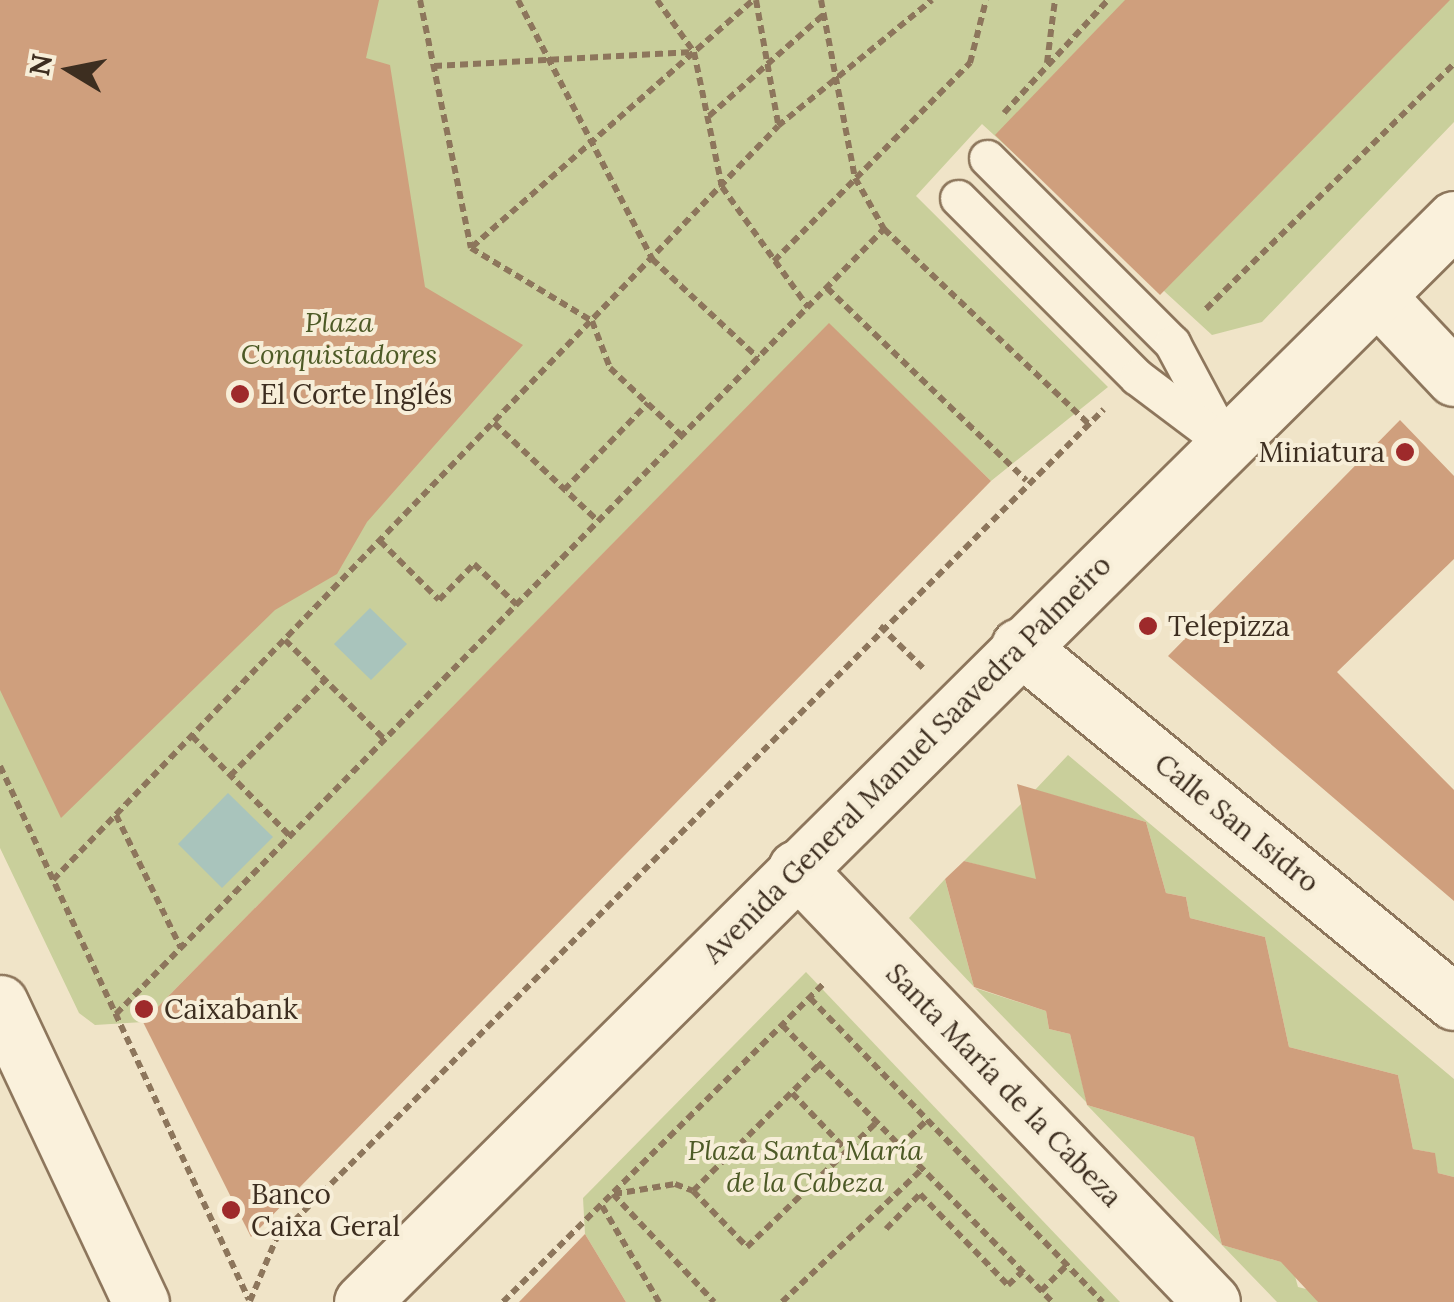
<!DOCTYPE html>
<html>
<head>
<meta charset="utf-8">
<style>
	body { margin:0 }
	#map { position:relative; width:1454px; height:1302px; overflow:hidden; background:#f0e4c8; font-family:Lora,serif }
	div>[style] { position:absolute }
	.green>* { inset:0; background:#c9cf9b }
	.water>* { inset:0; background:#a9c4bc }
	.building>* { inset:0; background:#cf9f7d }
	.path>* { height:6px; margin-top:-3px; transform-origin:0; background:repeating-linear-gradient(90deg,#8d765c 0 8px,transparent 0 13px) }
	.roads { filter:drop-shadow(2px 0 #8d765c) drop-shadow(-2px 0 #8d765c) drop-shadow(0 2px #8d765c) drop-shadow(0 -2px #8d765c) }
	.lane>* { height:35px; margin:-17.5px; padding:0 17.5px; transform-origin:17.5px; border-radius:17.5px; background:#faf1dc }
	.street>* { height:55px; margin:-27.5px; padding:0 27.5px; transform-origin:27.5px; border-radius:27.5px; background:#faf1dc }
	.secondary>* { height:55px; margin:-27.5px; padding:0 27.5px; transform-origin:27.5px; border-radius:27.5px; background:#faf1dc }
	.dots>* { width:28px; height:28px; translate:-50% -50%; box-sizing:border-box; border:5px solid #f7eed8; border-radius:50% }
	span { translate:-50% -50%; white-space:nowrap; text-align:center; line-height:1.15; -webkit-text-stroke:8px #f7eed8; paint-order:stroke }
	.park-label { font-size:28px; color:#4d5a26; font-style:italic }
	.poi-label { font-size:28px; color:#3d2e20 }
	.left { translate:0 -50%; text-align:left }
	.right { translate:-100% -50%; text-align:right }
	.street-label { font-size:28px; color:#3d2e20 }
	.north { position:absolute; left:20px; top:20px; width:100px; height:100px; -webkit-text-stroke:8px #f7eed8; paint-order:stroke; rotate:280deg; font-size:28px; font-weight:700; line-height:40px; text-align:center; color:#3d2e20 }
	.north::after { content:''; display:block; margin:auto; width:35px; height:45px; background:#3d2e20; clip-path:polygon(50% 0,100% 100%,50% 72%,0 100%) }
</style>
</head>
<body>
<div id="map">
	<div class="green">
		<i style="clip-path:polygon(0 0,1454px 0,1454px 122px,1262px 322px,1212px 335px,982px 124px,916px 196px,1108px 387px,991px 481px,829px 324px,143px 1022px,95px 1025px,79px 1013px,0 848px)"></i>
		<i style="clip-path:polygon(1068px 755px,1454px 1079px,1454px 1177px,1438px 1173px,1434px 1153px,1413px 1149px,1398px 1075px,1289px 1047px,1265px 937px,1190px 918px,1186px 897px,1166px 893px,1146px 822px,1035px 790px)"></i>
		<i style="clip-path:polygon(1021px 804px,1040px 882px,964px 861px)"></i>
		<i style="clip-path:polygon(945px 879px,974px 987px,909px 918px)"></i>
		<i style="clip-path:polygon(806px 972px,1120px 1302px,626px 1302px,585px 1234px,583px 1198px)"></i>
		<i style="clip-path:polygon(975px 988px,1046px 1011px,1049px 1029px,1070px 1034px,1087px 1103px)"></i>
		<i style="clip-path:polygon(1087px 1105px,1194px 1137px,1222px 1245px,1292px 1265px,1298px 1287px,1314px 1291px,1318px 1302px,1277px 1302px,1222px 1245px)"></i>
	</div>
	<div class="water">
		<i style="clip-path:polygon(370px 608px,407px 644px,371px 680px,334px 644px)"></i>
		<i style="clip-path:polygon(228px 793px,273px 837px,222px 888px,178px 844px)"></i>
	</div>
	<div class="building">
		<i style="clip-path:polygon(0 0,379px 0,366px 58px,390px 65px,425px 287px,523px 345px,367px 522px,337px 574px,275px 610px,61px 818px,0 690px)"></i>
		<i style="clip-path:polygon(1125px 0,1450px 0,1160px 295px,995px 135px)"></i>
		<i style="clip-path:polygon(829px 323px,991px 481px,251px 1237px,143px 1022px)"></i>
		<i style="clip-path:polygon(1400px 420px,1454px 476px,1454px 559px,1337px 672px,1454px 790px,1454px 901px,1168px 656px)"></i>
		<i style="clip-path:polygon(1017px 784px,1146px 822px,1166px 893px,1186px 897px,1190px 918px,1265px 937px,1289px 1047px,1398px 1075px,1413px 1149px,1435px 1153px,1438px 1173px,1454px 1177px,1454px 1302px,1318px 1302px,1281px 1262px,1222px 1245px,1194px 1137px,1087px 1105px,1070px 1034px,1049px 1029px,1046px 1011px,974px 987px,945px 879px,964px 861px,1036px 879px)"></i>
		<i style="clip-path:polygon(585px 1234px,626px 1302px,519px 1302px)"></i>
	</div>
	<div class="path">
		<i style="left:420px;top:0;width:253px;rotate:78.4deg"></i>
		<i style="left:471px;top:248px;width:141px;rotate:31.1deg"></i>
		<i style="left:592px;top:321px;width:50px;rotate:69deg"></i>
		<i style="left:610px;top:368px;width:99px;rotate:43.4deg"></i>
		<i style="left:518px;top:0;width:292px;rotate:62.6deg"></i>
		<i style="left:652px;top:259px;width:145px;rotate:43deg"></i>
		<i style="left:657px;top:0;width:64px;rotate:54.6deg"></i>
		<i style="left:694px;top:52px;width:138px;rotate:78.3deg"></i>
		<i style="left:722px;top:187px;width:148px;rotate:54.4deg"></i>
		<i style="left:756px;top:0;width:126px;rotate:79.9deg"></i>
		<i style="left:821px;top:0;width:181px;rotate:79.2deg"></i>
		<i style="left:855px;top:178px;width:59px;rotate:60.4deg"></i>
		<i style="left:884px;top:229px;width:283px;rotate:43.6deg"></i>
		<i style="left:1047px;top:63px;width:64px;rotate:-82.8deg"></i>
		<i style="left:434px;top:66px;width:259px;rotate:-3.1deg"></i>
		<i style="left:1004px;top:113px;width:154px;rotate:-47.4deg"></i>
		<i style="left:709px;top:116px;width:152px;rotate:-41.5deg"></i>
		<i style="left:472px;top:247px;width:374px;rotate:-41.3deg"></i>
		<i style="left:774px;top:261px;width:279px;rotate:-45.3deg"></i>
		<i style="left:970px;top:63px;width:65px;rotate:-75.7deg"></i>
		<i style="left:827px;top:288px;width:277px;rotate:44deg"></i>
		<i style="left:1206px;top:309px;width:349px;rotate:-44.7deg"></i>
		<i style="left:494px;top:423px;width:143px;rotate:43.3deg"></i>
		<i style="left:564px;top:490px;width:121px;rotate:-46deg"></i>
		<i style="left:380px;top:541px;width:83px;rotate:45deg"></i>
		<i style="left:439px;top:600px;width:50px;rotate:-45.8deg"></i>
		<i style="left:474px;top:564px;width:59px;rotate:43.6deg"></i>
		<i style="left:880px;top:626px;width:60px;rotate:44.3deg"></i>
		<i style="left:285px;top:640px;width:141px;rotate:45deg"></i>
		<i style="left:192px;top:736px;width:140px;rotate:45.6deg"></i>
		<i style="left:0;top:766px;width:589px;rotate:65deg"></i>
		<i style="left:230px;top:776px;width:135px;rotate:-45.3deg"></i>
		<i style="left:116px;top:815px;width:148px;rotate:64deg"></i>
		<i style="left:53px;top:880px;width:1046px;rotate:-46.12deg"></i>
		<i style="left:778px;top:126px;width:199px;rotate:-39.3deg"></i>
		<i style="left:810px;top:998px;width:422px;rotate:46.1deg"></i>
		<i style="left:116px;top:1014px;width:1098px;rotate:-45.63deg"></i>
		<i style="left:782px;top:1025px;width:387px;rotate:45.7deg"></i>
		<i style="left:792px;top:1093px;width:80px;rotate:46.5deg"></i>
		<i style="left:900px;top:1146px;width:37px;rotate:-44deg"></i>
		<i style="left:693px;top:1191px;width:180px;rotate:-45deg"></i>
		<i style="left:613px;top:1194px;width:148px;rotate:46.9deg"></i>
		<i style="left:614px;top:1194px;width:62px;rotate:-9.3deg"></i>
		<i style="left:675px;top:1184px;width:19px;rotate:21deg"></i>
		<i style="left:693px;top:1191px;width:78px;rotate:46deg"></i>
		<i style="left:747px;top:1247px;width:180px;rotate:-43.9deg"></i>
		<i style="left:602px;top:1206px;width:112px;rotate:59.3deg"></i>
		<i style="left:886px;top:1229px;width:49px;rotate:-45.8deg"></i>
		<i style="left:920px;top:1194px;width:127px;rotate:46deg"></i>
		<i style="left:1008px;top:1285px;width:19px;rotate:-43deg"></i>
		<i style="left:1041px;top:1291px;width:37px;rotate:-45deg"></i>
		<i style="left:250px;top:1301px;width:67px;rotate:-67.2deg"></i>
		<i style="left:276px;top:1239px;width:1172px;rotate:-45.07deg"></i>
		<i style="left:503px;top:1302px;width:454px;rotate:-44.8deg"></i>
		<i style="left:782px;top:1302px;width:193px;rotate:-43.5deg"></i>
	</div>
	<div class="roads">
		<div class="lane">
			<i style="left:987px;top:158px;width:262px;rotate:45deg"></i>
			<i style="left:1172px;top:343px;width:115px;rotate:61.9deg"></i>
			<i style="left:958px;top:198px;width:253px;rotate:45deg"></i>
			<i style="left:1137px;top:377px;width:101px;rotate:37deg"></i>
		</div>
		<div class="street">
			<i style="left:1378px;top:297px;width:111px;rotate:46.8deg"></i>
			<i style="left:1019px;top:646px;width:562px;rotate:39.3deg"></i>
			<i style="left:796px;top:868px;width:601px;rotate:46.21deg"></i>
		</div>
		<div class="secondary">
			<i style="left:0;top:1003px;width:331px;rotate:64.8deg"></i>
			<i style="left:362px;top:1302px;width:1538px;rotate:-44.76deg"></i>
		</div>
	</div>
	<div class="dots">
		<i style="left:240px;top:394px;background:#9e2a2b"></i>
		<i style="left:1405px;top:452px;background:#9e2a2b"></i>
		<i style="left:1148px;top:626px;background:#9e2a2b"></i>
		<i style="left:144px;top:1009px;background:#9e2a2b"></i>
		<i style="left:231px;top:1210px;background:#9e2a2b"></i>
	</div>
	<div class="park-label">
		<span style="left:339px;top:338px">Plaza<br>Conquistadores</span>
		<span style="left:805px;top:1166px">Plaza Santa María<br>de la Cabeza</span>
	</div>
	<div class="poi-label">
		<span class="left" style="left:260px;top:394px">El Corte Inglés</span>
		<span class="right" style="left:1385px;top:452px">Miniatura</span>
		<span class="left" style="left:1168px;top:626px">Telepizza</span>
		<span class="left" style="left:164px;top:1009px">Caixabank</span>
		<span class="left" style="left:251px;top:1210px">Banco<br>Caixa Geral</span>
	</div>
	<div class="street-label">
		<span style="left:907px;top:759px;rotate:-45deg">Avenida General Manuel Saavedra Palmeiro</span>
		<span style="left:1237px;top:823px;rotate:39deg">Calle San Isidro</span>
		<span style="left:1004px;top:1085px;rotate:46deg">Santa María de la Cabeza</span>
	</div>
	<div class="north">N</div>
</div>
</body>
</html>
